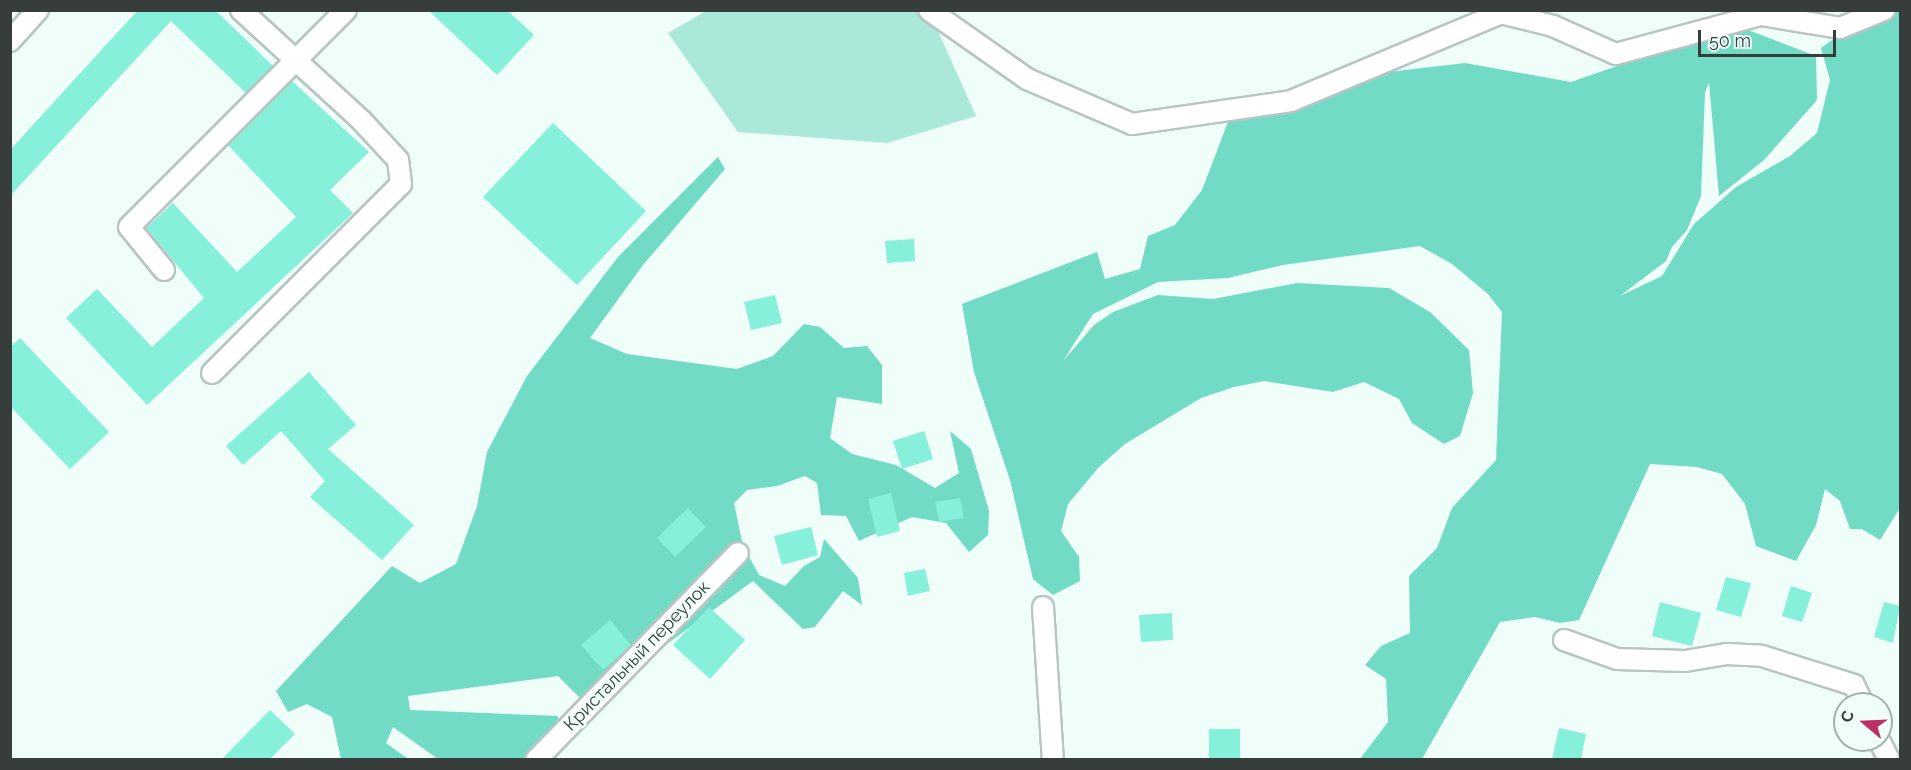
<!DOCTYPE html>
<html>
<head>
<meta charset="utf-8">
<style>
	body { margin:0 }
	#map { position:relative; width:1911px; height:770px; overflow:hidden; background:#f0fefa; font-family:Raleway,sans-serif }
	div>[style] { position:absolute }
	.green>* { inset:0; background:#aae8da }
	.forest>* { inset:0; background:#71dbc6 }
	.building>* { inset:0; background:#86f0da }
	.roads { filter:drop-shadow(2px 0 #b8c5c2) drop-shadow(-2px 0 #b8c5c2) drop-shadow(0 2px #b8c5c2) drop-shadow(0 -2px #b8c5c2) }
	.minor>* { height:20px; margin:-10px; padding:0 10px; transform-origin:10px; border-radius:10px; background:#fff }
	span { translate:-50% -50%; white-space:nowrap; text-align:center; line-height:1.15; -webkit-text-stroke:4.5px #f0fefa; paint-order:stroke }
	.street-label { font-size:18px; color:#373d3b }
	.frame { position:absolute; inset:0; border:12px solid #373d3b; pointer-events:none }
	.north { position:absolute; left:1833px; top:692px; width:60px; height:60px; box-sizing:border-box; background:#f0fefa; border:2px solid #a6b1ae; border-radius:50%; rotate:289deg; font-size:16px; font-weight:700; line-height:24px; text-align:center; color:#373d3b }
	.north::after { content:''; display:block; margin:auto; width:21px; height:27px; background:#bc3067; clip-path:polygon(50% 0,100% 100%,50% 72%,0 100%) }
	.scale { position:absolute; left:1698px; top:30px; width:138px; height:27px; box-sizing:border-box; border:3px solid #373d3b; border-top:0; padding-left:8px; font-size:18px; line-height:21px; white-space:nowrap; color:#373d3b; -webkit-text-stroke:4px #f0fefa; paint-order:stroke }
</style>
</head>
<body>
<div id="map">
	<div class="green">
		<i style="clip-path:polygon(706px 11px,929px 11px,976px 116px,887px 143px,738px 132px,668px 33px)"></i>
	</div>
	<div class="forest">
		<i style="clip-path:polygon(1872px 11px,1900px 11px,1900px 508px,1880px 540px,1862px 529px,1850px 529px,1840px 501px,1825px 489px,1816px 525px,1796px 561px,1756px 546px,1745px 504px,1722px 474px,1697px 467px,1650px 464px,1579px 620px,1560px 623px,1535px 617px,1500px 622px,1422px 759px,1360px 759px,1388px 722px,1386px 679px,1365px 665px,1381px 646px,1410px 633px,1409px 576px,1437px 548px,1452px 508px,1496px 460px,1502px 312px,1488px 294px,1452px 264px,1420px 246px,1283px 265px,1228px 278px,1158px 282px,1093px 314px,1063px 361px,1094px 325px,1113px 312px,1158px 295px,1213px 299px,1297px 283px,1389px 288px,1430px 312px,1469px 350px,1473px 393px,1460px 436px,1444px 444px,1412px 423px,1399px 399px,1364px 382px,1333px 392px,1264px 381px,1234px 387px,1201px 398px,1125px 444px,1099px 467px,1068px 504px,1061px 531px,1079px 557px,1080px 581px,1053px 595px,1033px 579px,1010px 480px,974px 372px,962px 304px,1097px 252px,1105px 279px,1140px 269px,1148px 236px,1175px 225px,1202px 190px,1228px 122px,1277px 103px,1380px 73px,1465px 63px,1571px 82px,1735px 25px,1816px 56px,1817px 100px,1764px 160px,1719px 196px,1709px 82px,1705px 93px,1701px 196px,1687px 230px,1672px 247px,1666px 261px,1620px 296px,1662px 276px,1694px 224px,1736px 187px,1790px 156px,1817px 133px,1830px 80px,1821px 48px)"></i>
		<i style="clip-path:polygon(718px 157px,725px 169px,643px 265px,590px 338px,627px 354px,737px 369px,773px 356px,804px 324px,820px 327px,844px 348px,867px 346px,882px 365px,882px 404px,837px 397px,830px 438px,852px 454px,896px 465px,935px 488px,959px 473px,950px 431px,971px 449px,989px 511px,988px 535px,969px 552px,946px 523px,912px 517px,859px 541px,846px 516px,821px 515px,817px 483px,805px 476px,777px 486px,747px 490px,734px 503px,743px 546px,759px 575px,785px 586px,804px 566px,820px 557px,824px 539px,858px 578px,862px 605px,843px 591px,815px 627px,803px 629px,753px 581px,630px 671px,588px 706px,558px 676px,408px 696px,410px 710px,558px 716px,561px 740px,556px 759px,438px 759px,393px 727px,386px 743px,408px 759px,341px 759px,332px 717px,307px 704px,288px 712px,276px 691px,392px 566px,420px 583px,456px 564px,477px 506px,487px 452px,527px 376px,618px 257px)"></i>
	</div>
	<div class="building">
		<i style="clip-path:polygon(138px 10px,215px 10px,273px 66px,246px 93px,171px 21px,10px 196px,10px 150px)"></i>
		<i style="clip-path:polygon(428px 10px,507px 10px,534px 35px,497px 75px)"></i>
		<i style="clip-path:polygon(292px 81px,369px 152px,330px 190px,353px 213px,147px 405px,66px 318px,97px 289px,152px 347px,204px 298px,146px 228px,173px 203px,237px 272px,296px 217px,228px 145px)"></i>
		<i style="clip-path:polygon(553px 123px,646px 211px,577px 285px,483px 197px)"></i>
		<i style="clip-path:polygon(914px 239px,915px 261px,887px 263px,885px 241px)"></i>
		<i style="clip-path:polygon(775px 295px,782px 323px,751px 330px,744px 302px)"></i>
		<i style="clip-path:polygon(20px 338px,109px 432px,70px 469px,10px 406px,10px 347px)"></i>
		<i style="clip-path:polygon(309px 372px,356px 425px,328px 449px,414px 525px,382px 560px,310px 497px,325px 481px,281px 431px,243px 465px,226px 446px)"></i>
		<i style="clip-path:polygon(924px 431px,933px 459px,902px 469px,893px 441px)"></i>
		<i style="clip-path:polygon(891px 493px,900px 531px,877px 537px,868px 499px)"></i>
		<i style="clip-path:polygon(960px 498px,964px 518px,939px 522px,935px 502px)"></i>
		<i style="clip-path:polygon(688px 508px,706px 527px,675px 557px,657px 538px)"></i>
		<i style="clip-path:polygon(811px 527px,818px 555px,782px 565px,774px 536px)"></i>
		<i style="clip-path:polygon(925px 569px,930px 591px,908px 596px,904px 573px)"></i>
		<i style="clip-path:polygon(1726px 577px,1751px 583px,1741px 617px,1716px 610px)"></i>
		<i style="clip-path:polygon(1791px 586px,1812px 593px,1802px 622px,1782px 616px)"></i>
		<i style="clip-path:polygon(1660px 602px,1701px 613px,1692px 646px,1652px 636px)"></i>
		<i style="clip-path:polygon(1884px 602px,1900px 606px,1893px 643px,1874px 637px)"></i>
		<i style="clip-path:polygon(709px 607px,745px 640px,710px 679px,673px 645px)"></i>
		<i style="clip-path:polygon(1172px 613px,1173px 640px,1141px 642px,1139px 615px)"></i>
		<i style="clip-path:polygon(610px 620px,631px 645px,603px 670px,581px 645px)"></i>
		<i style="clip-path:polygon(270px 710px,295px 734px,270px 759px,222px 759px)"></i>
		<i style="clip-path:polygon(1559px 728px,1586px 734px,1581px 759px,1552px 759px)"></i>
		<i style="clip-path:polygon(1209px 729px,1240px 729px,1240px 759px,1209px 759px)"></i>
	</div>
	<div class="roads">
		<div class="minor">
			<i style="left:929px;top:10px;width:120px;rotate:35.1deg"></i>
			<i style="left:1027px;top:79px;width:114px;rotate:23.2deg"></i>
			<i style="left:1132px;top:124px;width:161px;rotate:-8.2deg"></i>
			<i style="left:1291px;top:101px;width:228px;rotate:-22.7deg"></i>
			<i style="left:1501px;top:13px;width:54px;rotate:14deg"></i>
			<i style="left:1553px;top:26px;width:69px;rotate:24deg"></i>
			<i style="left:1616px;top:54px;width:150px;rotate:-15.1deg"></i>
			<i style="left:1761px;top:15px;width:80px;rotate:9.3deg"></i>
			<i style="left:1840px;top:28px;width:48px;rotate:-22.2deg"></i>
			<i style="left:10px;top:41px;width:42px;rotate:-47.9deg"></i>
			<i style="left:164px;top:270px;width:55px;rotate:-129.1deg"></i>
			<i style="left:129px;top:227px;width:307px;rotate:-45deg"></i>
			<i style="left:212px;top:373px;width:267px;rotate:-45deg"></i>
			<i style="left:401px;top:184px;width:24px;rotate:-97deg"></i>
			<i style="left:398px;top:160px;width:54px;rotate:-132.8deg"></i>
			<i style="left:361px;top:120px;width:163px;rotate:-137.5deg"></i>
			<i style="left:1043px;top:607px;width:153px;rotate:86.3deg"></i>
			<i style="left:1564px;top:640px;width:56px;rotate:19.7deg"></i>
			<i style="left:1617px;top:659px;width:68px;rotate:1.7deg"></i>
			<i style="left:1685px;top:661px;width:43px;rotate:-9.5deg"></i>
			<i style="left:1727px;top:654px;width:35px;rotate:3deg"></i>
			<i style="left:1762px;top:656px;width:96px;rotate:17.5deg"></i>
			<i style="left:1854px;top:685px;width:21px;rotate:65deg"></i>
			<i style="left:1879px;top:740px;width:22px;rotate:63deg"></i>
			<i style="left:536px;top:760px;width:289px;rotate:-45.7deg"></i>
		</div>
	</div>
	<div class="street-label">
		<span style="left:637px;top:656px;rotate:-46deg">Кристальный переулок</span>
	</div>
	<div class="frame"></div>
	<div class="north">С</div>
	<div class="scale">50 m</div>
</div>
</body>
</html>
